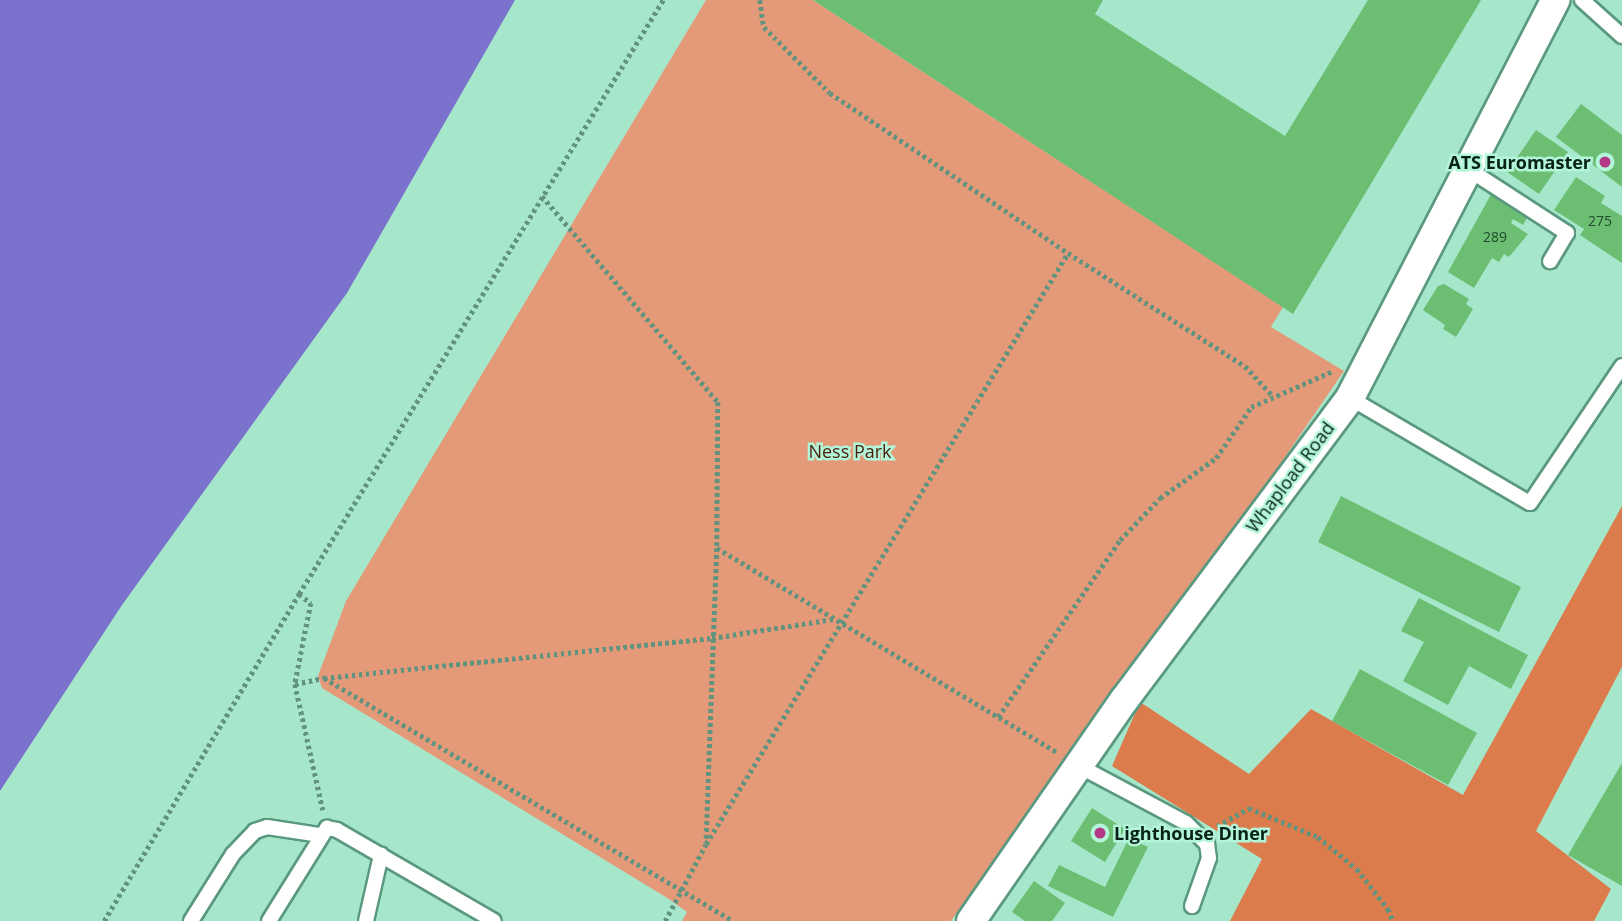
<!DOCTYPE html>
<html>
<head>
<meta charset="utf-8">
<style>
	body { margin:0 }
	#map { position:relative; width:1622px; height:921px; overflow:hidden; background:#a6e7cb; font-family:"Open Sans",sans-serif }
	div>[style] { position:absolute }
	.green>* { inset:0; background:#e49a78 }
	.forest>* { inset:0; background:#dc7c4d }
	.water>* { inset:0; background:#7a72cc }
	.building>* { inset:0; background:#6cbe72 }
	.path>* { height:4.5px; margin-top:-2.25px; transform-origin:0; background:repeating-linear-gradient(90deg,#62937f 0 3.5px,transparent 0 7px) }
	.roads { filter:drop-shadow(2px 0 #5a997f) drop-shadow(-2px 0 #5a997f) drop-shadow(0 2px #5a997f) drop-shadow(0 -2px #5a997f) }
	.service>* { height:14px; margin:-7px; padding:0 7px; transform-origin:7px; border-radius:7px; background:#fff }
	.minor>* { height:28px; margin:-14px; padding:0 14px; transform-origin:14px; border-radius:14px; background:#fff }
	.dots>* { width:19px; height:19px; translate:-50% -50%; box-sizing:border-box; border:4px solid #b3f5d8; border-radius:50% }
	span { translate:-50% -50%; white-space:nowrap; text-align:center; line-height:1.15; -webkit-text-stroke:5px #b3f5d8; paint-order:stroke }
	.number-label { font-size:14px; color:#20492e }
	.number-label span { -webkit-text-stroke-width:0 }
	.poi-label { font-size:18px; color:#072218; font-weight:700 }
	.right { translate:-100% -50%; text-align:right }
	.left { translate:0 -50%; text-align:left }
	.park-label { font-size:18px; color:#49220f }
	.street-label { font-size:18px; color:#072218 }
</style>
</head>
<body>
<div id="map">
	<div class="green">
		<i style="clip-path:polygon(706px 0,813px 0,1283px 307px,1271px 327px,1344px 371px,1244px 517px,1060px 766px,951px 921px,682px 921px,687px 912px,669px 899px,322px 688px,318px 676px,346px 601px)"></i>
	</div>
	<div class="forest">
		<i style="clip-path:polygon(1622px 506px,1622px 667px,1536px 831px,1611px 889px,1594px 921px,1230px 921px,1262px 859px,1112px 766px,1140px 702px,1249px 774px,1311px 709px,1463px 795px)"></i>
	</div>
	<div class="water">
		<i style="clip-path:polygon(0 0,515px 0,347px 293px,122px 605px,0 791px)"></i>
	</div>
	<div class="building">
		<i style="clip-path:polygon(813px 0,1103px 0,1095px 14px,1285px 136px,1368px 0,1481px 0,1293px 314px)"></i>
		<i style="clip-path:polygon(1581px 104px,1622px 135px,1622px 187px,1556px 137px)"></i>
		<i style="clip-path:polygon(1536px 130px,1568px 152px,1539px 194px,1507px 172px)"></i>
		<i style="clip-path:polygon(1576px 177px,1605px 196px,1601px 203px,1622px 216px,1622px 263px,1580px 235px,1584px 229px,1554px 210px)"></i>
		<i style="clip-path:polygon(1494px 189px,1528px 216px,1523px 225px,1513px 219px,1511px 223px,1528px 234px,1509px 257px,1504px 254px,1499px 262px,1492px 258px,1474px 288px,1448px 272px)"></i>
		<i style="clip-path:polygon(1444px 284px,1469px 299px,1466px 304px,1473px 309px,1456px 337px,1443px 329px,1445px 325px,1423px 310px,1438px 286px)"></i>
		<i style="clip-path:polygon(1341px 496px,1521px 587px,1499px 632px,1318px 542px)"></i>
		<i style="clip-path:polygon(1419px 598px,1528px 655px,1511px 689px,1469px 666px,1448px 705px,1403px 681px,1424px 642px,1401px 631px)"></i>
		<i style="clip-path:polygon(1360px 669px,1477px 733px,1448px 785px,1332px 721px)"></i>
		<i style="clip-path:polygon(1622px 763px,1622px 886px,1568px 855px)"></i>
		<i style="clip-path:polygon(1092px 808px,1125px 829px,1105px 862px,1071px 841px)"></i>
		<i style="clip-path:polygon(1129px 838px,1148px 847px,1113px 917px,1048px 886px,1059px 865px,1105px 887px)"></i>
		<i style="clip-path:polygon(1034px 881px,1065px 903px,1052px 921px,1025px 921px,1012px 912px)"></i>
	</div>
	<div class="path">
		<i style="left:760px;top:0;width:27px;rotate:82deg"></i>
		<i style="left:764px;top:27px;width:93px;rotate:45deg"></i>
		<i style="left:830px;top:93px;width:287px;rotate:33.9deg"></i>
		<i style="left:1068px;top:253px;width:210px;rotate:32.6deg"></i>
		<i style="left:1245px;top:366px;width:40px;rotate:47deg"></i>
		<i style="left:542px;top:196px;width:271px;rotate:49.5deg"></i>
		<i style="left:718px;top:402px;width:146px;rotate:90.4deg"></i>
		<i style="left:717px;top:548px;width:295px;rotate:92.1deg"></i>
		<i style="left:717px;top:548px;width:398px;rotate:31deg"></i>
		<i style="left:299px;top:594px;width:15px;rotate:37deg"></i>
		<i style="left:311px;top:603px;width:83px;rotate:101.2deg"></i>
		<i style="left:295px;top:684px;width:30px;rotate:-12deg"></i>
		<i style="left:324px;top:678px;width:476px;rotate:30.7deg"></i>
		<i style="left:324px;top:678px;width:390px;rotate:-5.9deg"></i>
		<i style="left:712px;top:638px;width:123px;rotate:-8.9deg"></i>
		<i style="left:295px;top:684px;width:129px;rotate:77.5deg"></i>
		<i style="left:998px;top:717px;width:215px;rotate:-55.4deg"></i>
		<i style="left:1120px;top:540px;width:58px;rotate:-46.4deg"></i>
		<i style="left:1160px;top:498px;width:69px;rotate:-35.5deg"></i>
		<i style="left:1216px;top:458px;width:62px;rotate:-55.5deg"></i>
		<i style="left:1251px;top:407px;width:90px;rotate:-23.7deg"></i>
		<i style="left:1217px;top:826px;width:37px;rotate:-29deg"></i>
		<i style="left:1249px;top:808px;width:75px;rotate:22.8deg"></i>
		<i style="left:1318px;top:837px;width:50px;rotate:39.4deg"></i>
		<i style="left:1357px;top:869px;width:51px;rotate:52.2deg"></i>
		<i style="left:1388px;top:909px;width:13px;rotate:67deg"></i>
		<i style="left:104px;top:921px;width:381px;rotate:-59.2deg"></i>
		<i style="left:299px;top:594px;width:697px;rotate:-58.5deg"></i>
		<i style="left:665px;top:921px;width:87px;rotate:-62deg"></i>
		<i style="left:706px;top:844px;width:693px;rotate:-58.51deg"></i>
	</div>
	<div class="roads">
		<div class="service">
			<i style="left:1582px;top:0;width:54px;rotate:42deg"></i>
			<i style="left:1468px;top:169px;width:118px;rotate:32.9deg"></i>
			<i style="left:1567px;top:233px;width:33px;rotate:121deg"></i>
			<i style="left:1350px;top:398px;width:208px;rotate:30.3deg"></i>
			<i style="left:1530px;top:503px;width:165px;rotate:-56.1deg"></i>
			<i style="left:1079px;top:766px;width:121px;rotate:28deg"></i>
			<i style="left:1186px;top:823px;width:30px;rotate:45deg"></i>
			<i style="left:1207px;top:844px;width:14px;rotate:82deg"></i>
			<i style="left:1209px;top:858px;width:51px;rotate:109.5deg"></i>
			<i style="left:191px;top:921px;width:79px;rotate:-57.9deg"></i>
			<i style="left:233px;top:854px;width:32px;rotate:-46deg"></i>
			<i style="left:255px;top:831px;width:13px;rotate:-18deg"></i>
			<i style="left:267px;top:827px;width:54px;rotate:8.6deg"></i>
			<i style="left:269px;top:921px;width:110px;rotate:-58.1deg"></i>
			<i style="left:327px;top:828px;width:10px;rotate:11deg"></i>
			<i style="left:337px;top:830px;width:181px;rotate:30.1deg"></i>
			<i style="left:366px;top:921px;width:68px;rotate:-77.2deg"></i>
		</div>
		<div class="minor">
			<i style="left:971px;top:921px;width:270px;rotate:-55.3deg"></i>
			<i style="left:1125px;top:699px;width:376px;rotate:-53.2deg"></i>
			<i style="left:1350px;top:398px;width:448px;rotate:-62.7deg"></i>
		</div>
	</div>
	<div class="dots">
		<i style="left:1605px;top:162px;background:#b53888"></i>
		<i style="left:1100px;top:833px;background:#b53888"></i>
	</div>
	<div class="number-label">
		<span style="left:1600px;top:221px">275</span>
		<span style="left:1495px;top:237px">289</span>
	</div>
	<div class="poi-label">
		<span class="right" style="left:1591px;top:162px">ATS Euromaster</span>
		<span class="left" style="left:1114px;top:833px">Lighthouse Diner</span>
	</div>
	<div class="park-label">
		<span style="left:850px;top:451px">Ness Park</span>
	</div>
	<div class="street-label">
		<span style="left:1290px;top:477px;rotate:-53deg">Whapload Road</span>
	</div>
</div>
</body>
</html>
